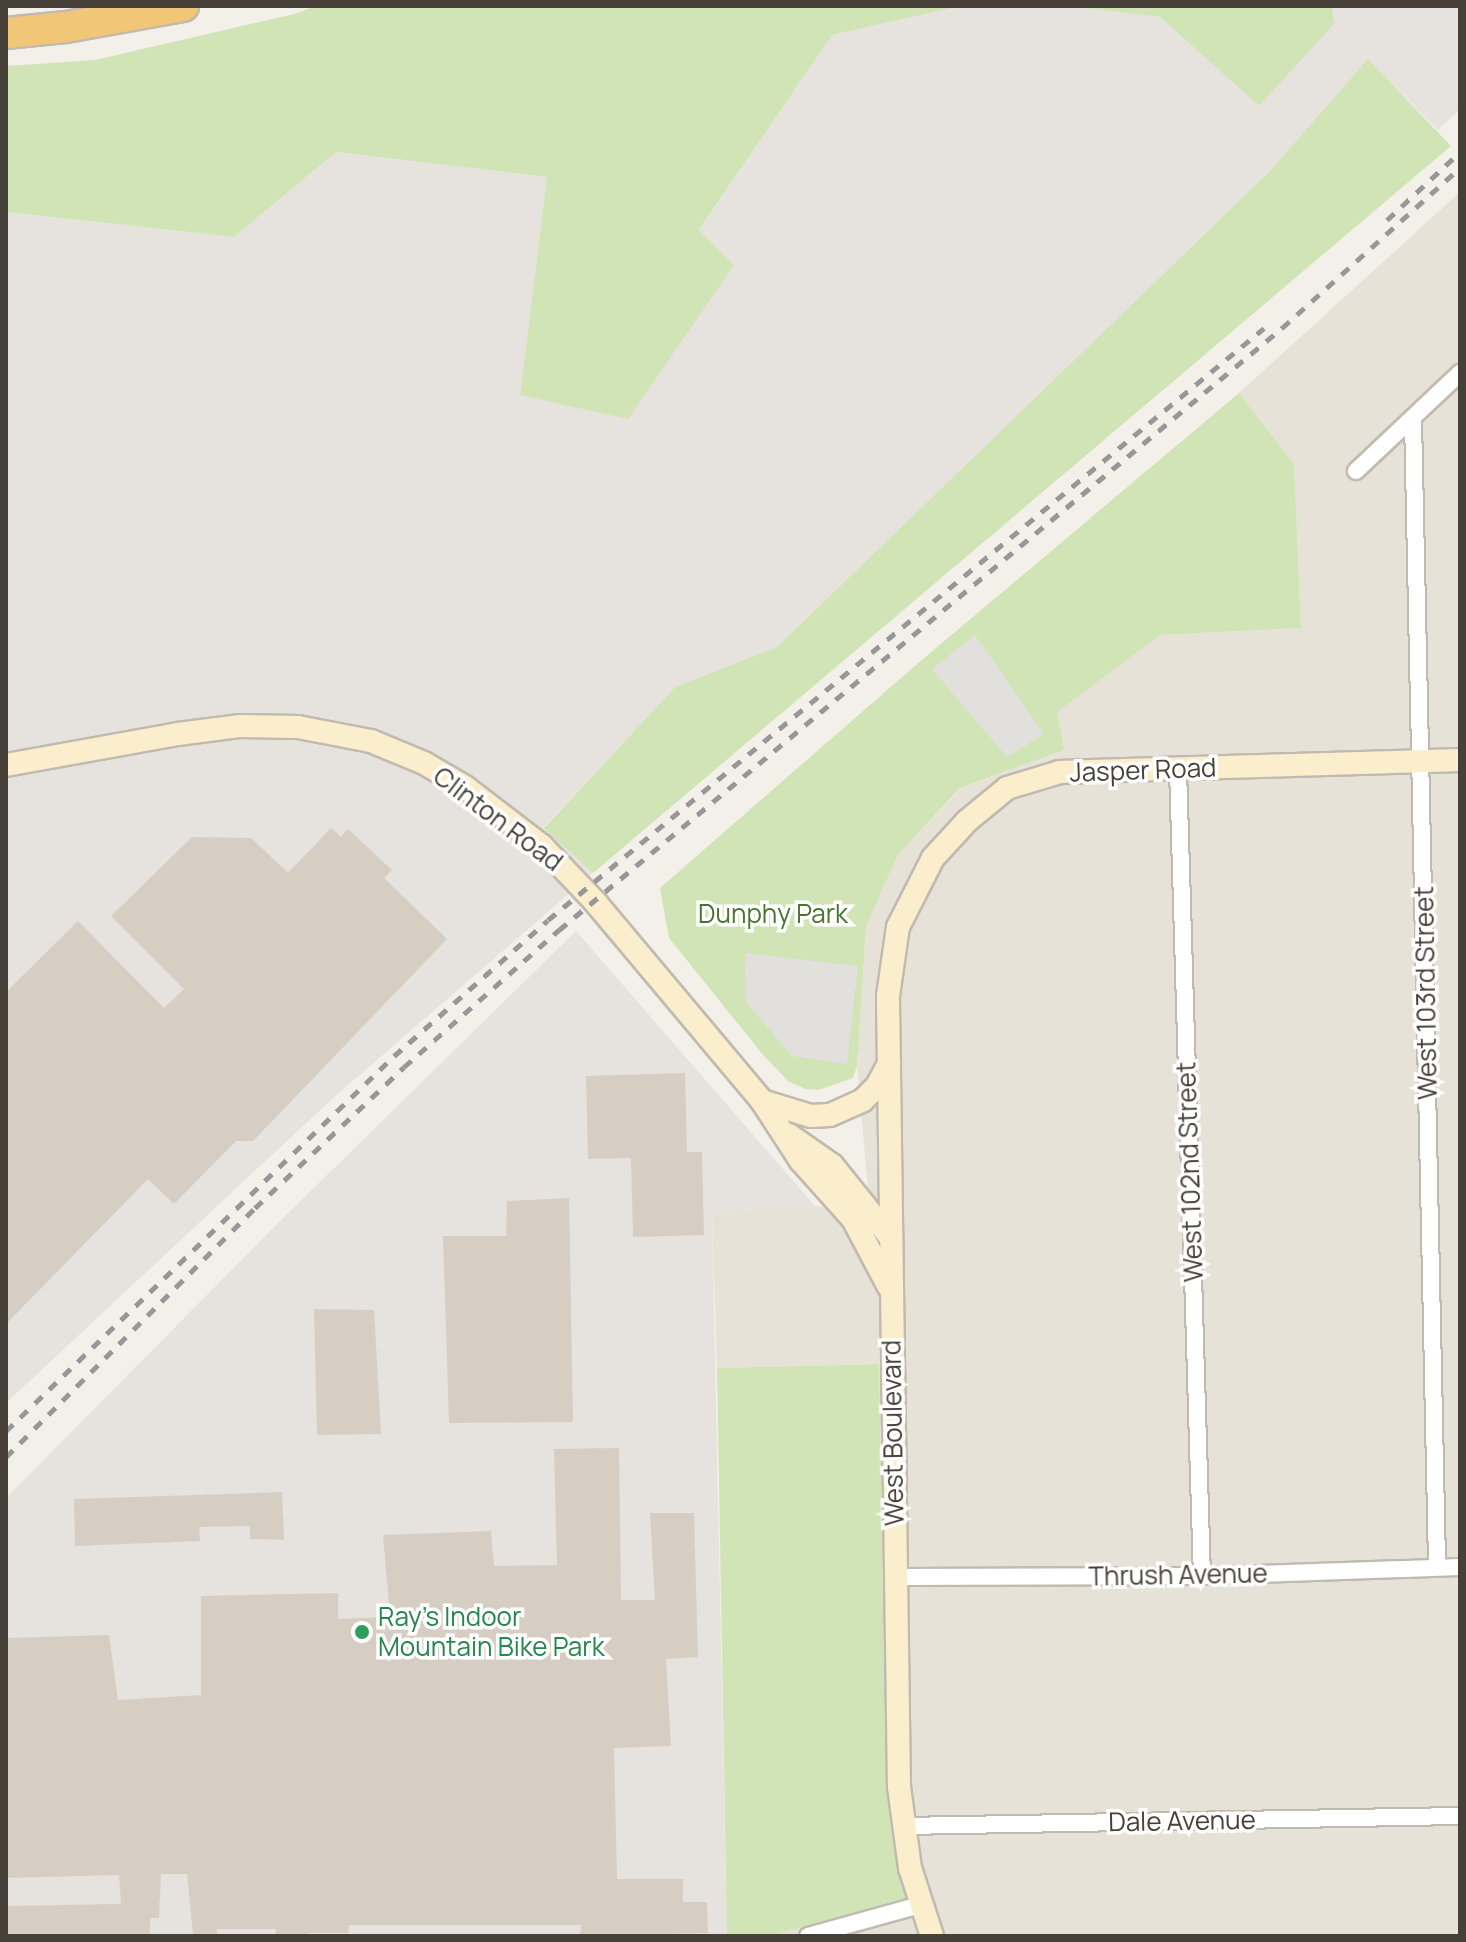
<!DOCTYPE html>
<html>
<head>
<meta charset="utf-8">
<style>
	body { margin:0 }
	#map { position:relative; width:1466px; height:1942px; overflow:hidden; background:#f3f0e9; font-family:Manrope,sans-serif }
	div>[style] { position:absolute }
	.residential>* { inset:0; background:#e7e2d8 }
	.industrial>* { inset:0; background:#e6e2de }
	.green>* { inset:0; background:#d0e4b6 }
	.parking>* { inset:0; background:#e2e0dd }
	.building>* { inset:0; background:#d7cec3 }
	.roads { filter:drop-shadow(2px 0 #c1bab0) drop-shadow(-2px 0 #c1bab0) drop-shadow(0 2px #c1bab0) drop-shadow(0 -2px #c1bab0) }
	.street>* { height:16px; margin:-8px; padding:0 8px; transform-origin:8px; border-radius:8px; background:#fff }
	.secondary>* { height:22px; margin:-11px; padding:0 11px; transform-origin:11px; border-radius:11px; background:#faeecc }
	.highway>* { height:30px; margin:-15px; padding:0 15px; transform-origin:15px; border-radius:15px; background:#f1c676 }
	.rail>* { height:5px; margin-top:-2.5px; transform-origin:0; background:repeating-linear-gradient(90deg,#979797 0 10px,transparent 0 20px) }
	.dots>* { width:22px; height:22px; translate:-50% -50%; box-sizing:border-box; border:4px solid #fff; border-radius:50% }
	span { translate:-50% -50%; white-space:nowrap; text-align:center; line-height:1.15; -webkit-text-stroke:7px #fff; paint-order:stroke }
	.street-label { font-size:26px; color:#464038 }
	.park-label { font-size:26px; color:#4b7330 }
	.leisure-label { font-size:26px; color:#27864d }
	.left { translate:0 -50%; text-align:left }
	.frame { position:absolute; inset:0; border:8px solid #464038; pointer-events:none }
</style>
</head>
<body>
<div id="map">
	<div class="residential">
		<i style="clip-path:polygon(1460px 192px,1460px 1936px,771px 1936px,908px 1897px,893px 1813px,886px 1737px,879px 1364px,717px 1368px,712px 1211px,828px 1206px,876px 1280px,857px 1066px,866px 927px,897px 856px,961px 788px,1063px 750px,1057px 712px,1160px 635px,1301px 628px,1294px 464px,1239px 393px)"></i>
	</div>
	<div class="industrial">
		<i style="clip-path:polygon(961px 6px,1068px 6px,1160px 17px,1259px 106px,1333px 24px,1332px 6px,1460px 6px,1460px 109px,1438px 130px,1368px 60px,1270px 171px,777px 647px,675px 687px,544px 827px,593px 873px,333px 1098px,6px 1403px,6px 212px,234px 237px,336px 152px,547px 177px,520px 395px,699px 231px,832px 35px)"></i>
		<i style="clip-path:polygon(576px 931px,816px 1207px,712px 1211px,727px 1936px,6px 1936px,6px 1498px,279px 1222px)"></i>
	</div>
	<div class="green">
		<i style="clip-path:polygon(316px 6px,961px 6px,832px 35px,699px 230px,734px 265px,628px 419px,520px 395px,547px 177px,336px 152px,234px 237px,6px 212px,6px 66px,95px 60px,294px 14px)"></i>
		<i style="clip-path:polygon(1068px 6px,1332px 6px,1334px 24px,1259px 106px,1160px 17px)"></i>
		<i style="clip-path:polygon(1368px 59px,1451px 146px,593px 873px,544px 828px,675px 687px,777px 647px,1270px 171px)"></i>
		<i style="clip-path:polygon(1239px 393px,1294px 464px,1301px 628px,1160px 635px,1057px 712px,1064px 750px,960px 788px,897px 856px,866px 927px,857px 1066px,853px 1078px,818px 1090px,805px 1089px,788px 1081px,763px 1055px,669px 938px,660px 888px,917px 664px)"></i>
		<i style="clip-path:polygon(879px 1364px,886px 1737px,893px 1813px,908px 1897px,771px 1936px,727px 1936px,717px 1368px)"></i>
	</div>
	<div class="parking">
		<i style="clip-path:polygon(975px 635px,1044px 734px,1007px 757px,932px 669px)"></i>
		<i style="clip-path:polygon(745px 953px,858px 966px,847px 1064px,792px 1056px,746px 1002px)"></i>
	</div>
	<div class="building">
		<i style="clip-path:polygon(331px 828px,341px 837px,348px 829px,392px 870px,384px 878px,447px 939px,253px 1141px,236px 1141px,174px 1204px,148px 1179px,6px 1324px,6px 992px,78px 921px,164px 1008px,184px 989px,111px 916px,192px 837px,251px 838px,288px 873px)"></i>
		<i style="clip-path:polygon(685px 1073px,687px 1152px,702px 1152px,704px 1235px,633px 1237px,631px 1158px,588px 1159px,586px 1076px)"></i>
		<i style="clip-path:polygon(569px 1198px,573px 1422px,449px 1423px,443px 1236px,506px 1236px,507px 1201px)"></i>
		<i style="clip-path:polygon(314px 1309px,374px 1310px,381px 1434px,317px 1435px)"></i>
		<i style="clip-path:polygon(619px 1448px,621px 1600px,655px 1600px,650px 1513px,694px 1513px,698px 1657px,666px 1659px,671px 1746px,614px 1748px,617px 1879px,683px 1879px,683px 1902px,707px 1902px,708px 1933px,580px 1936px,581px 1925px,349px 1925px,348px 1933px,307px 1933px,307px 1936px,275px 1936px,276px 1929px,217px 1929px,217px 1935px,193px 1935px,187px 1874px,161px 1874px,159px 1918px,150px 1918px,150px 1936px,6px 1936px,6px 1906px,121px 1904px,119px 1875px,6px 1878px,6px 1638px,109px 1635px,118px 1700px,201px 1695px,201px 1596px,338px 1593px,338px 1619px,390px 1617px,383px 1535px,491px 1531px,494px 1566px,557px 1565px,554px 1449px)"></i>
		<i style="clip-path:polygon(282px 1492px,284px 1540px,250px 1539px,250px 1526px,199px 1527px,200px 1541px,75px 1546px,74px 1499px)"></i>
	</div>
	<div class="roads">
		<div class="street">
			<i style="left:1413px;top:418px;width:1149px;rotate:88.8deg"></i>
			<i style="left:1356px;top:471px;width:143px;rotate:-43.3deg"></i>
			<i style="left:1178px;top:769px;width:807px;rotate:88.3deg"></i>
			<i style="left:897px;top:1577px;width:305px;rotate:-0.2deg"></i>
			<i style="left:1202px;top:1576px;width:258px;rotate:-2deg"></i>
			<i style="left:903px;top:1826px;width:557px;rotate:-1.03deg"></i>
			<i style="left:808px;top:1936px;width:116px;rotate:-15.5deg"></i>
		</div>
		<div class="secondary">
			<i style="left:6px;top:765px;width:175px;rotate:-10.2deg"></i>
			<i style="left:178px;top:734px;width:63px;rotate:-7.4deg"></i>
			<i style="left:240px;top:726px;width:58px;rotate:1deg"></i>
			<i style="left:298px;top:727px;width:74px;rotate:10.9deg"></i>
			<i style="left:371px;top:741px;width:57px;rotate:22.5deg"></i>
			<i style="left:424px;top:763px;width:48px;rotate:30.3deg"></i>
			<i style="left:465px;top:787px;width:97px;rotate:37.5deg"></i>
			<i style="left:542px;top:846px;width:79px;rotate:46.5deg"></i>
			<i style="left:596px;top:903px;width:258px;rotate:50deg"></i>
			<i style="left:762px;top:1101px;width:72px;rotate:57deg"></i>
			<i style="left:801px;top:1161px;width:78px;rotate:48.1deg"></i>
			<i style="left:853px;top:1219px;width:77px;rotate:62.1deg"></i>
			<i style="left:762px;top:1101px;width:51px;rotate:17deg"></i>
			<i style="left:811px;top:1116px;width:19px;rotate:-3deg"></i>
			<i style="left:830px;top:1115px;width:36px;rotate:-24deg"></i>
			<i style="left:863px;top:1100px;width:20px;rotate:-45deg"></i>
			<i style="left:877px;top:1086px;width:26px;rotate:-62deg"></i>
			<i style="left:789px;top:1135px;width:52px;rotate:34.9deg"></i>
			<i style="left:832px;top:1165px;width:94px;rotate:51.1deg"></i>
			<i style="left:932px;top:1936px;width:71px;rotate:-107.9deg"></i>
			<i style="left:910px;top:1868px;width:82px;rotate:-97.7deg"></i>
			<i style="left:899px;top:1787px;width:791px;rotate:-90.8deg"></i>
			<i style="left:888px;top:996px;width:70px;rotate:-81.8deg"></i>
			<i style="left:898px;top:927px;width:77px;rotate:-63.1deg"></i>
			<i style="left:933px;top:858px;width:50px;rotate:-47.4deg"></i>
			<i style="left:967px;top:821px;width:52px;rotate:-39.5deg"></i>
			<i style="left:1007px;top:788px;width:55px;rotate:-16.8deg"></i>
			<i style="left:1060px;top:772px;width:400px;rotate:-1.7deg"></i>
		</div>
		<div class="highway">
			<i style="left:6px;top:33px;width:60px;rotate:-5.7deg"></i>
			<i style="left:66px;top:27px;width:119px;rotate:-10.2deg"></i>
		</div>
	</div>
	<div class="rail">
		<i style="left:1387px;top:220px;width:100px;rotate:-43deg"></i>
		<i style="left:6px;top:1431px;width:540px;rotate:-44.02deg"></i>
		<i style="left:394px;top:1056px;width:205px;rotate:-41.4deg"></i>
		<i style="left:548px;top:920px;width:929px;rotate:-39.58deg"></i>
		<i style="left:6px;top:1457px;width:352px;rotate:-45deg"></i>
		<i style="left:255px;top:1208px;width:205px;rotate:-43.4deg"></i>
		<i style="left:404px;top:1067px;width:207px;rotate:-41.5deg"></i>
		<i style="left:559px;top:930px;width:941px;rotate:-39.78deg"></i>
		<i style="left:1282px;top:328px;width:239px;rotate:-42deg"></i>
	</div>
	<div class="dots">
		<i style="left:362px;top:1632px;background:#2e9e5b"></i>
	</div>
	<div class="street-label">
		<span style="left:1143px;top:770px;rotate:-2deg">Jasper Road</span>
		<span style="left:498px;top:819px;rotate:37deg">Clinton Road</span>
		<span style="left:1426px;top:993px;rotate:-91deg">West 103rd Street</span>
		<span style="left:1190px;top:1172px;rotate:-92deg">West 102nd Street</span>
		<span style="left:893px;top:1433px;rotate:-91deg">West Boulevard</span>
		<span style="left:1178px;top:1575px;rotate:-1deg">Thrush Avenue</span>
		<span style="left:1182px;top:1821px;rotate:-1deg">Dale Avenue</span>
	</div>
	<div class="park-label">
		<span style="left:773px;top:914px">Dunphy Park</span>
	</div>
	<div class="leisure-label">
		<span class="left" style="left:378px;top:1632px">Ray's Indoor<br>Mountain Bike Park</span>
	</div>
	<div class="frame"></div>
</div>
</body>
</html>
